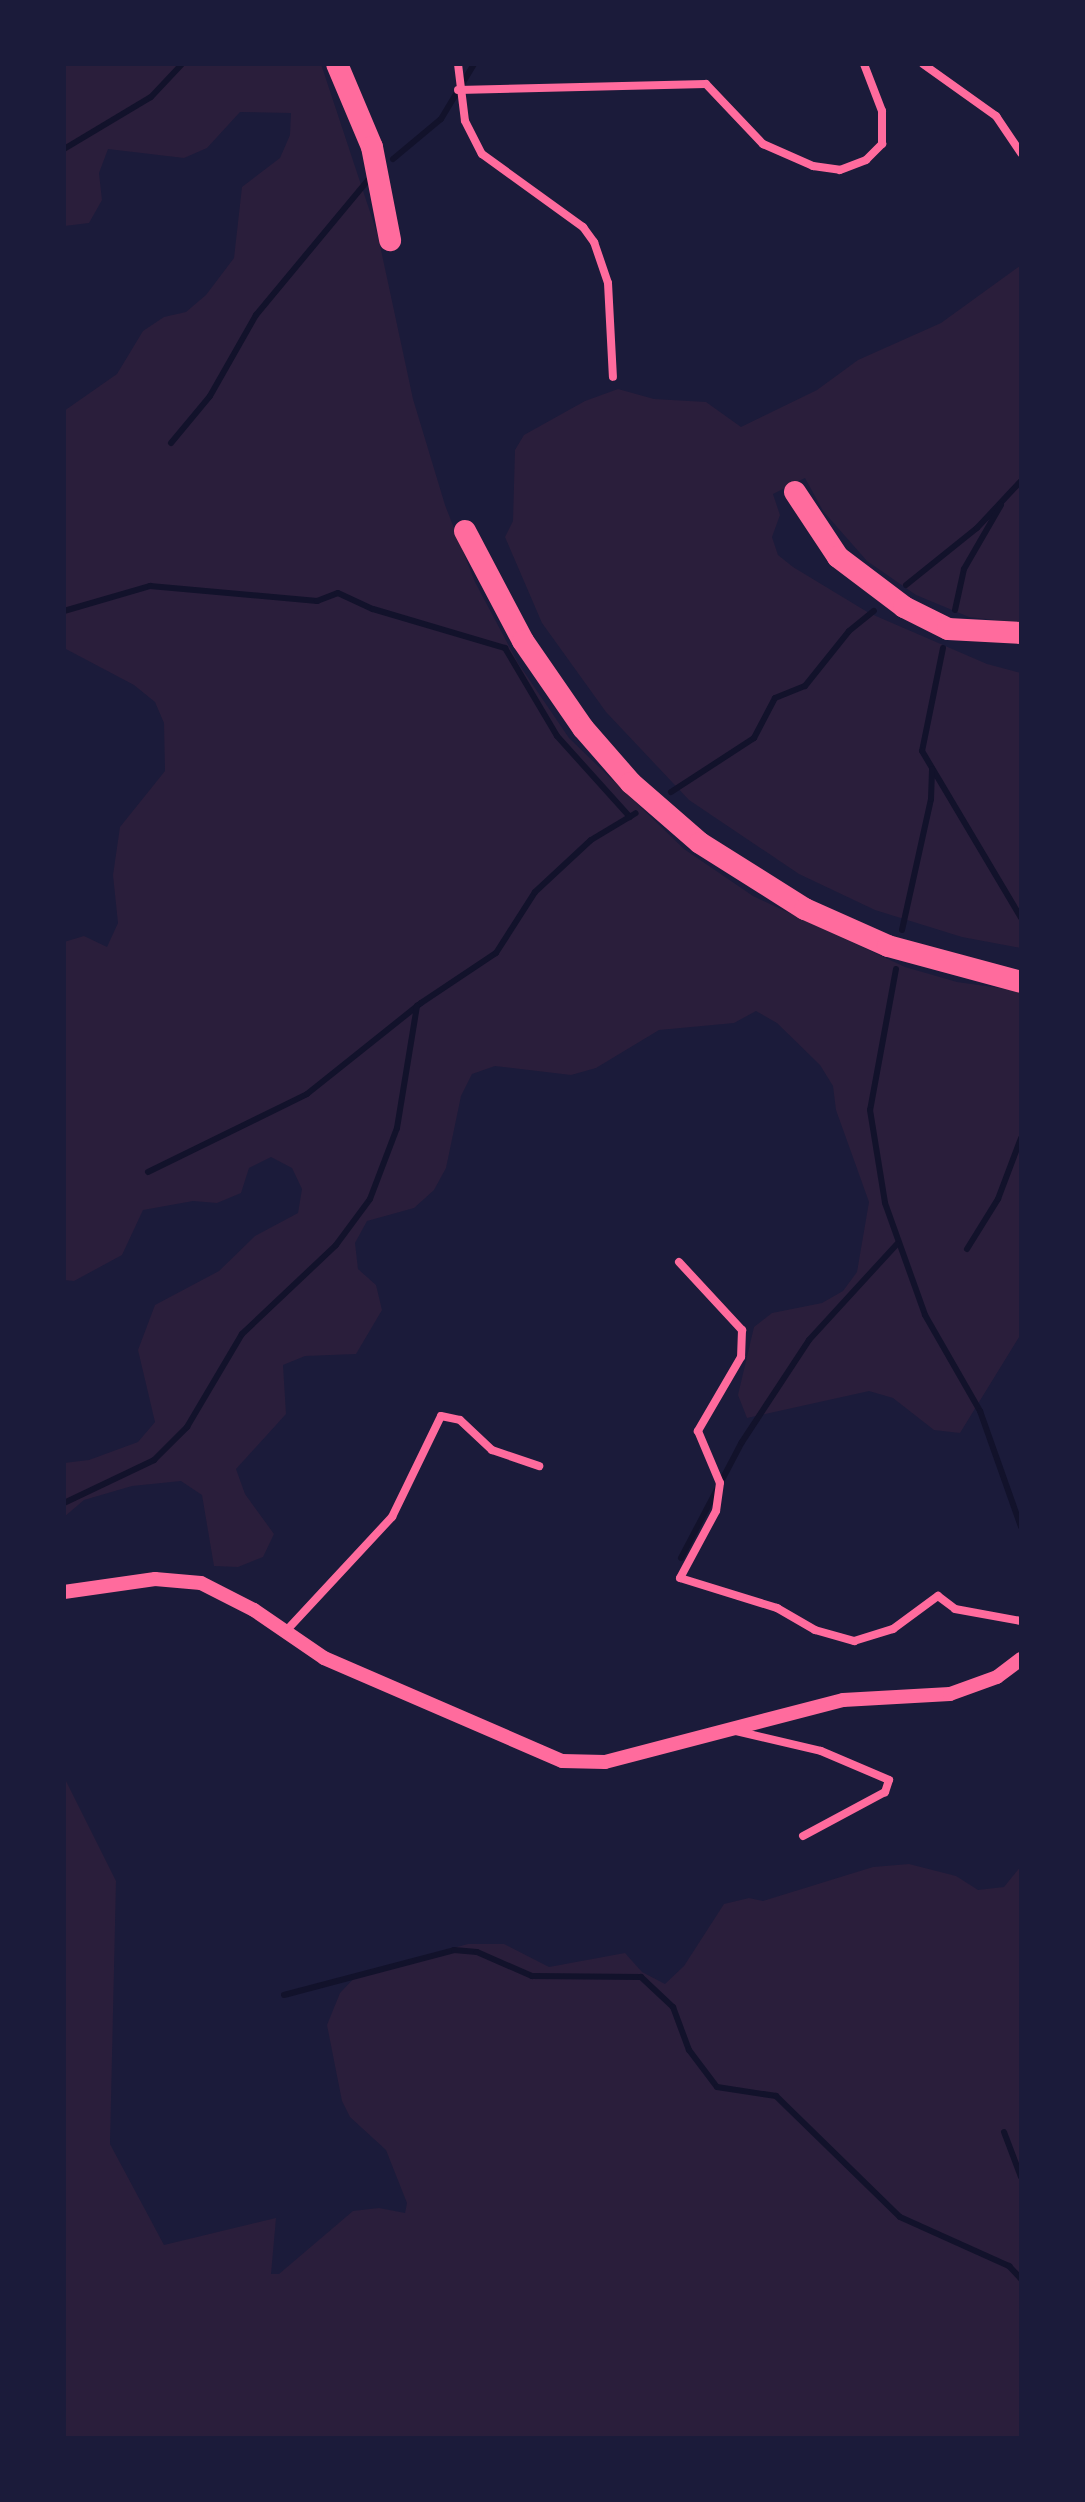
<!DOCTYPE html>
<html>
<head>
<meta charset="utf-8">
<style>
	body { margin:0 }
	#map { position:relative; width:1085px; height:2502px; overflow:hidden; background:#1b1b3a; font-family:"Noto Serif",serif }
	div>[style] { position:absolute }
	.green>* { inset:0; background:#2a1e3b }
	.stream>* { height:6px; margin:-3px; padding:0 3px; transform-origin:3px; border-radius:3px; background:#12122b }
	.minor>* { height:8px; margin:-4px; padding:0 4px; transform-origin:4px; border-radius:4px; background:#ff6b9d }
	.tertiary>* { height:14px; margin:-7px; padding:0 7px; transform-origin:7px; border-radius:7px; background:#ff6b9d }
	.motorway>* { height:22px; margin:-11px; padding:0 11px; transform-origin:11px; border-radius:11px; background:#ff6b9d }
	span { translate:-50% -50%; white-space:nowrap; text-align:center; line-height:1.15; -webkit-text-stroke:7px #1b1b3a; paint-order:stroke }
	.frame { position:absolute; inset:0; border:66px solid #1b1b3a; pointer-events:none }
</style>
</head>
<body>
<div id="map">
	<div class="green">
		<i style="clip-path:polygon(64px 64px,321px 64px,378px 236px,413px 399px,445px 505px,475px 582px,518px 663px,569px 738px,684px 849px,753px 896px,905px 967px,957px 982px,1021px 991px,1021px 1334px,960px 1433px,934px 1430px,893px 1398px,869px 1391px,747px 1418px,738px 1395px,754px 1327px,772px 1313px,822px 1303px,843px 1291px,857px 1272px,869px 1202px,836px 1110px,833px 1086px,820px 1065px,777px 1023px,756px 1011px,734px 1023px,659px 1030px,596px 1068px,571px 1075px,495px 1066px,472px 1074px,461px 1096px,446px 1168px,434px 1190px,414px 1208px,367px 1221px,355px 1243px,358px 1269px,376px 1285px,382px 1310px,356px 1354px,305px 1356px,283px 1365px,286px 1414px,236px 1469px,245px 1494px,274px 1534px,263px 1557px,238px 1567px,214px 1566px,202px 1495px,181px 1481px,132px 1486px,84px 1500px,64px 1517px,64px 1463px,89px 1460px,138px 1442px,155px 1422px,138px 1350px,155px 1305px,219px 1271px,255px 1236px,298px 1213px,302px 1189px,292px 1168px,271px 1157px,249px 1168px,241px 1193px,217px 1203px,193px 1201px,143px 1210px,122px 1255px,74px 1281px,64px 1280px,64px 942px,84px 936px,107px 947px,118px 923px,113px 875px,120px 827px,165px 771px,164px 723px,155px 702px,134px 685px,64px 648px,64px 411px,117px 374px,143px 331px,164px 317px,186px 312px,206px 295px,234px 258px,242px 187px,280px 158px,290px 135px,291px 113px,240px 112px,207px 148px,184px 158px,108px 149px,99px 173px,102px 200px,89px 223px,64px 226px)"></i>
		<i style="clip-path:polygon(1021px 265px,1021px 623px,969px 617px,916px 595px,867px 561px,823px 511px,805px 478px,773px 494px,780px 515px,772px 537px,778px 555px,793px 567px,869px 613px,987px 664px,1021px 673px,1021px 948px,962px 937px,875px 910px,799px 874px,689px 800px,606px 712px,542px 623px,505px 537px,513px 521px,515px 450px,524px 435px,585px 401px,618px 389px,654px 399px,706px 402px,741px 427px,817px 390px,858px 360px,941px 323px)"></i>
		<i style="clip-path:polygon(64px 1777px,116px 1881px,110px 2144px,164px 2245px,276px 2218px,271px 2274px,279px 2274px,353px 2211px,379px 2208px,405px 2213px,407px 2203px,386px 2150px,350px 2117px,342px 2101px,327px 2025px,340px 1993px,358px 1974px,468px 1944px,504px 1944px,549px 1967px,625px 1953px,642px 1972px,665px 1984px,684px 1966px,724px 1904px,749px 1898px,763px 1901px,873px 1867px,909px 1864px,956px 1876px,978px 1890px,1004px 1887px,1021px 1866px,1021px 2438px,64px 2438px)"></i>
	</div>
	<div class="stream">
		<i style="left:64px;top:149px;width:101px;rotate:-30.9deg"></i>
		<i style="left:151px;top:97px;width:45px;rotate:-46.8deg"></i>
		<i style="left:393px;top:159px;width:62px;rotate:-39.8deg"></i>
		<i style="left:441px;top:119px;width:64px;rotate:-59deg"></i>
		<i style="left:171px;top:443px;width:61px;rotate:-50.3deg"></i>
		<i style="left:210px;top:396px;width:93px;rotate:-60.4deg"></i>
		<i style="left:256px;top:315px;width:175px;rotate:-50.3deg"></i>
		<i style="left:906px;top:585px;width:91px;rotate:-38.8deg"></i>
		<i style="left:977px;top:528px;width:64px;rotate:-46.9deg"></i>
		<i style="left:955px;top:610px;width:42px;rotate:-77.6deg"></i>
		<i style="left:964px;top:569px;width:74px;rotate:-60deg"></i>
		<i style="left:64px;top:611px;width:90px;rotate:-16.2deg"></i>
		<i style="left:150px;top:586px;width:168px;rotate:5.1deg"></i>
		<i style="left:317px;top:601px;width:22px;rotate:-21deg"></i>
		<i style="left:338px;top:593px;width:38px;rotate:25deg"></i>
		<i style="left:373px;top:609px;width:138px;rotate:16.5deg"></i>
		<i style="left:505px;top:648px;width:102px;rotate:59.4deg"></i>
		<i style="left:557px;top:736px;width:109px;rotate:48deg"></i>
		<i style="left:943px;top:648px;width:105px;rotate:101.5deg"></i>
		<i style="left:922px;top:751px;width:194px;rotate:59.3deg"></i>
		<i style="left:671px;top:792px;width:99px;rotate:-33deg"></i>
		<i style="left:754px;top:738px;width:45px;rotate:-62.3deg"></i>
		<i style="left:775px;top:698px;width:32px;rotate:-22deg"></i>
		<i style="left:805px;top:686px;width:70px;rotate:-51.3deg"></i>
		<i style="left:849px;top:631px;width:32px;rotate:-39deg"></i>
		<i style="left:902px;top:930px;width:134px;rotate:-77.5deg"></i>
		<i style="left:931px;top:799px;width:30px;rotate:-88deg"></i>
		<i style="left:896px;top:969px;width:143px;rotate:100.4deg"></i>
		<i style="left:870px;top:1110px;width:94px;rotate:80.8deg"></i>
		<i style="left:885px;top:1203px;width:119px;rotate:70.3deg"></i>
		<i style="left:925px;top:1315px;width:111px;rotate:60.2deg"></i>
		<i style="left:980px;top:1411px;width:123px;rotate:70.5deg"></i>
		<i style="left:148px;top:1172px;width:177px;rotate:-26.1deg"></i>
		<i style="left:307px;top:1094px;width:146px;rotate:-38.6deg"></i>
		<i style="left:421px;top:1003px;width:90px;rotate:-33.7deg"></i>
		<i style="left:496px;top:953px;width:72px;rotate:-57.4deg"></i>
		<i style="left:535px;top:892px;width:76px;rotate:-42.9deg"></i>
		<i style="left:591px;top:840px;width:52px;rotate:-31deg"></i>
		<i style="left:967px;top:1249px;width:59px;rotate:-58.2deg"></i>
		<i style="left:998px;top:1199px;width:65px;rotate:-69.3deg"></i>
		<i style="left:64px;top:1503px;width:100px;rotate:-25.5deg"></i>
		<i style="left:154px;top:1460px;width:47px;rotate:-45deg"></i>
		<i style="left:187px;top:1427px;width:108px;rotate:-59.4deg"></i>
		<i style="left:242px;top:1334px;width:129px;rotate:-43.4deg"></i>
		<i style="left:336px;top:1245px;width:57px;rotate:-53.5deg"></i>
		<i style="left:370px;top:1199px;width:76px;rotate:-69.2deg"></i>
		<i style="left:397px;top:1128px;width:124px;rotate:-80.7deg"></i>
		<i style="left:681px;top:1558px;width:131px;rotate:-62.3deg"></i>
		<i style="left:742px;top:1442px;width:122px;rotate:-56.7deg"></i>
		<i style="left:809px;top:1340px;width:130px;rotate:-47.5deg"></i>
		<i style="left:284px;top:1995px;width:176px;rotate:-14.8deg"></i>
		<i style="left:454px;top:1950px;width:23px;rotate:5deg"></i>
		<i style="left:477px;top:1952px;width:60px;rotate:23.6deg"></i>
		<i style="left:532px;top:1976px;width:109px;rotate:0.5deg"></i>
		<i style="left:641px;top:1977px;width:44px;rotate:43.2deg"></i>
		<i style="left:673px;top:2007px;width:46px;rotate:69.6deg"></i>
		<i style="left:689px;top:2050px;width:46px;rotate:52.9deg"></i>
		<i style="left:717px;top:2087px;width:60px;rotate:8.7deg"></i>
		<i style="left:776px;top:2096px;width:173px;rotate:44.3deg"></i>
		<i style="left:900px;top:2217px;width:120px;rotate:24.2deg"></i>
		<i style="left:1009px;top:2266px;width:18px;rotate:47deg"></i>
		<i style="left:1004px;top:2132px;width:48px;rotate:69.3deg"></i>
	</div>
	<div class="minor">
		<i style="left:458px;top:64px;width:57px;rotate:83deg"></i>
		<i style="left:465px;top:121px;width:37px;rotate:63deg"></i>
		<i style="left:482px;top:154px;width:125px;rotate:35.9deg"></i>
		<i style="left:583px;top:227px;width:19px;rotate:54deg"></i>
		<i style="left:594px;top:242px;width:43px;rotate:71.1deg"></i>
		<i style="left:608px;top:283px;width:94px;rotate:87deg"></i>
		<i style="left:923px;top:64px;width:90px;rotate:35.5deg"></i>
		<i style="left:996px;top:116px;width:45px;rotate:56deg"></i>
		<i style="left:458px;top:90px;width:248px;rotate:-1.4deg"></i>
		<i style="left:706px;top:84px;width:83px;rotate:46.5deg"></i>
		<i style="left:763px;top:144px;width:55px;rotate:23.7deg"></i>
		<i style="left:813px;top:166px;width:27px;rotate:8deg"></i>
		<i style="left:840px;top:170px;width:28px;rotate:-21deg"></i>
		<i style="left:866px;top:160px;width:23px;rotate:-45deg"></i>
		<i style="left:882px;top:144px;width:33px;rotate:-90deg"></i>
		<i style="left:882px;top:111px;width:50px;rotate:-111deg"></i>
		<i style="left:679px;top:1262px;width:93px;rotate:47.2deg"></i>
		<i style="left:742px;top:1330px;width:27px;rotate:92deg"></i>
		<i style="left:741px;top:1357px;width:86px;rotate:120.2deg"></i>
		<i style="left:698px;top:1431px;width:56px;rotate:67.1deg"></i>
		<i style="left:720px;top:1483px;width:28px;rotate:98deg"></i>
		<i style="left:716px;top:1511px;width:76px;rotate:118.2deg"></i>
		<i style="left:680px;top:1578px;width:102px;rotate:17.2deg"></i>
		<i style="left:777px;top:1608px;width:44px;rotate:30.1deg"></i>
		<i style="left:815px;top:1630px;width:41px;rotate:15.8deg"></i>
		<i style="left:854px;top:1641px;width:41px;rotate:-17.1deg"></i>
		<i style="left:893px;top:1629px;width:56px;rotate:-36.3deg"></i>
		<i style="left:938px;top:1596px;width:21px;rotate:37deg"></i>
		<i style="left:955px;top:1609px;width:67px;rotate:10.3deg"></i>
		<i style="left:286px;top:1631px;width:156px;rotate:-47.1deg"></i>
		<i style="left:392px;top:1517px;width:112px;rotate:-64.1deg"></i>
		<i style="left:441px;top:1416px;width:19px;rotate:12deg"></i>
		<i style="left:460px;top:1420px;width:44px;rotate:43.2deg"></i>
		<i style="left:492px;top:1450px;width:50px;rotate:18.8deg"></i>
		<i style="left:736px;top:1731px;width:87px;rotate:13.2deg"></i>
		<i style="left:821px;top:1751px;width:74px;rotate:23.1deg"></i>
		<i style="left:889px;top:1780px;width:13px;rotate:108deg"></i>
		<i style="left:885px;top:1792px;width:93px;rotate:151.8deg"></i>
	</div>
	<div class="tertiary">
		<i style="left:64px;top:1592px;width:92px;rotate:-8.1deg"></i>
		<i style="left:155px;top:1579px;width:46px;rotate:5deg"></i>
		<i style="left:201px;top:1583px;width:59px;rotate:27deg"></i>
		<i style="left:254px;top:1610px;width:85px;rotate:34.4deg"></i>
		<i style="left:324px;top:1658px;width:259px;rotate:23.4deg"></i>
		<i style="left:562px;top:1761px;width:43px;rotate:1.3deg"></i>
		<i style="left:605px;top:1762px;width:246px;rotate:-14.6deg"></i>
		<i style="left:843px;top:1700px;width:107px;rotate:-3.2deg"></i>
		<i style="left:950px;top:1694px;width:50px;rotate:-19.9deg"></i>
		<i style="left:997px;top:1677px;width:30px;rotate:-37deg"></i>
	</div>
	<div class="motorway">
		<i style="left:337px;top:64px;width:90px;rotate:67.1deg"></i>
		<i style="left:372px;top:147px;width:95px;rotate:79deg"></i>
		<i style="left:795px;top:492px;width:78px;rotate:56.5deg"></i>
		<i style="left:838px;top:557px;width:83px;rotate:37.1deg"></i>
		<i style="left:904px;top:607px;width:49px;rotate:26.6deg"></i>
		<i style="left:948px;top:629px;width:73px;rotate:3.1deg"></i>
		<i style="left:465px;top:531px;width:124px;rotate:62.2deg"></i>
		<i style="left:523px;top:641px;width:106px;rotate:55.4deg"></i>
		<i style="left:583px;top:728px;width:73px;rotate:48.9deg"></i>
		<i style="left:631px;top:783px;width:91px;rotate:41deg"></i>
		<i style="left:700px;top:843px;width:124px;rotate:32.2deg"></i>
		<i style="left:805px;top:909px;width:91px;rotate:24deg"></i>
		<i style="left:888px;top:946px;width:138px;rotate:15.1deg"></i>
	</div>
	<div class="frame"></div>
</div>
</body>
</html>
